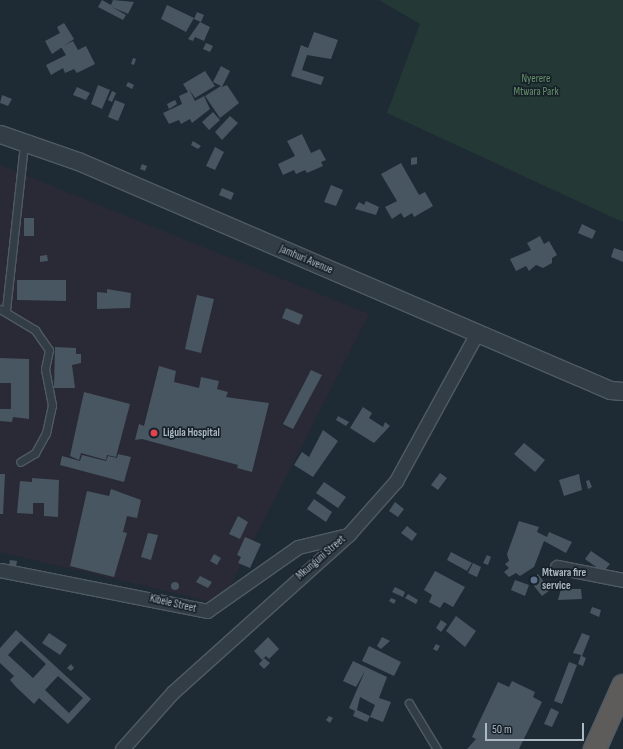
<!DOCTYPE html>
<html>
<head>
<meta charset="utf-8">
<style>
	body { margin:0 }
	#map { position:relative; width:623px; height:749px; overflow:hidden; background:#1f2b34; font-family:"Sofia Sans Condensed",sans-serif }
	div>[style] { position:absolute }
	.medical>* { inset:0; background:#2a2a36 }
	.green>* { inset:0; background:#243936 }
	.building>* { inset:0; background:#475660 }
	.round { border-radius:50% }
	.roads { filter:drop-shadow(1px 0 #505a63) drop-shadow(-1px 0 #505a63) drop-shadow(0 1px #505a63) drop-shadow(0 -1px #505a63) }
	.service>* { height:7px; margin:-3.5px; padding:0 3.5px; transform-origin:3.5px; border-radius:3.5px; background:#323d45 }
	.minor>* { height:13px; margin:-6.5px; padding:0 6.5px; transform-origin:6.5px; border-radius:6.5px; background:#323d45 }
	.tertiary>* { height:17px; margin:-8.5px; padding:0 8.5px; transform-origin:8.5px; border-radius:8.5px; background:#323d45 }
	.trunk>* { height:22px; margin:-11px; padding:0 11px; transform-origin:11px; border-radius:11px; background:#5d5c5a }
	.dots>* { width:11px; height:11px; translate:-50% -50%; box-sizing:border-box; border:2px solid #182129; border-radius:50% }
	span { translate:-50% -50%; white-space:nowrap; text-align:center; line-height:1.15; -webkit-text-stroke:3.5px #182129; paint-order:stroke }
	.park-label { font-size:11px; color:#659169 }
	.street-label { font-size:11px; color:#acb8c2 }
	.poi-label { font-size:11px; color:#acb8c2; font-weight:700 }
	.left { translate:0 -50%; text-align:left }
	.scale { position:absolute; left:485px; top:723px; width:99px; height:18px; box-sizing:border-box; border:2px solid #acb8c2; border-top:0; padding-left:5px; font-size:12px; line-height:14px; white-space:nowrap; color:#acb8c2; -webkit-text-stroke:3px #182129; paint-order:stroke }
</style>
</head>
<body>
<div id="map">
	<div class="medical">
		<i style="clip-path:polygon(0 165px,369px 314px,221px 604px,0 552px)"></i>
	</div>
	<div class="green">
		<i style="clip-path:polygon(379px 0,623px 0,623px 222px,387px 113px,420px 24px)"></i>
	</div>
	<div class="building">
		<i style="clip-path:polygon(102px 0,111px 5px,113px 0,134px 2px,128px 14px,112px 7px,126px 15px,123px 20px,98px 7px)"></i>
		<i style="clip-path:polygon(167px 5px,194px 18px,186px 32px,161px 19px)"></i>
		<i style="clip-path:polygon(197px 12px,204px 15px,201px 22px,194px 19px)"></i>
		<i style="clip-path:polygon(200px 22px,210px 27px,204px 41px,195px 37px,193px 41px,188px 39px)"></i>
		<i style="clip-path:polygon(64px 23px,74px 39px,52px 54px,45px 41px,60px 33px,57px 27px)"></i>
		<i style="clip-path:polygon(314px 32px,338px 40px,331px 59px,307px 55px,302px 70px,324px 77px,321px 85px,291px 76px,301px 45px,308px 48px)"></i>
		<i style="clip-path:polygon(73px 41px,78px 50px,86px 46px,95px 64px,77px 73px,74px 69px,65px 73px,63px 68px,51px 75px,46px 65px,66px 55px,61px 47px)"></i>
		<i style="clip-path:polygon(206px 43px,213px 46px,210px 52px,203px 49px)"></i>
		<i style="clip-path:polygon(133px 58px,136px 59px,134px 65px,131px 64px)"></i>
		<i style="clip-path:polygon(221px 66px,230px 71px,222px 87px,227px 85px,239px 103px,220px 118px,205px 96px,221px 86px,213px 82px)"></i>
		<i style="clip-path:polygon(205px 71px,215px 86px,195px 98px,189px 89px,195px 101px,204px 96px,210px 109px,192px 123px,190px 119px,181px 124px,179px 120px,169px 124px,163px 113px,182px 104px,179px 96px,188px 92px,183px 84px)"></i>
		<i style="clip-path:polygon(128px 82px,134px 85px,132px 89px,126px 86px)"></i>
		<i style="clip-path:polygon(98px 85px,110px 90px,102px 109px,91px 104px)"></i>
		<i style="clip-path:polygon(77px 87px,90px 93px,86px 100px,73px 95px)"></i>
		<i style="clip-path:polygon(112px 91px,116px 93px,112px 102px,108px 100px)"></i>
		<i style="clip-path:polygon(2px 95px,12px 99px,8px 106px,0 103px)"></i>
		<i style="clip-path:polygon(115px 100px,125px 104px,118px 121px,108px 117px)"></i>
		<i style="clip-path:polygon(175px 100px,177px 104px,169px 109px,167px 104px)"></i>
		<i style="clip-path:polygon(213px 112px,220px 120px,209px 130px,202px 122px)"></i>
		<i style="clip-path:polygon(230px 116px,238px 123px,222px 140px,215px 132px)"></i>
		<i style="clip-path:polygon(302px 134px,311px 153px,320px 149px,326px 160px,321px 162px,323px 166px,307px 173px,305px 170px,296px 174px,294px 170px,283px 175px,278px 164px,295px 156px,287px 141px)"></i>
		<i style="clip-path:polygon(193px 141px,201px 146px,198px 149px,191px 145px)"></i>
		<i style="clip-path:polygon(215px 147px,224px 152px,215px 170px,206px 166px)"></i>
		<i style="clip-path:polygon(417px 157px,417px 164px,411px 165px,411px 158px)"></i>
		<i style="clip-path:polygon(401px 163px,419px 195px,425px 192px,433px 206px,414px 217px,412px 213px,404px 218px,401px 213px,392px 219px,385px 207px,397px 201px,381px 174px)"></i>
		<i style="clip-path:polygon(142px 164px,147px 166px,145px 171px,140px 169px)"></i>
		<i style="clip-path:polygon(331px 185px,343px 190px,336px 206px,324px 202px)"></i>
		<i style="clip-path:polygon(222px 188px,234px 193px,231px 200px,219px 195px)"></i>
		<i style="clip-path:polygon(366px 201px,379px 207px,376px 215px,355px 209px,359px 202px,364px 205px)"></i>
		<i style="clip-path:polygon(24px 218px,34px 218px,34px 236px,24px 236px)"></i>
		<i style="clip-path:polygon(582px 224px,596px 231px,592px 239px,578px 233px)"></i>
		<i style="clip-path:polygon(540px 236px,544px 244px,549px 241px,557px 255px,552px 258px,552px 263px,543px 268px,536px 265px,529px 271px,526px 266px,516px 271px,510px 259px,531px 250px,527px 243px)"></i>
		<i style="clip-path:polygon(614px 248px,623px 251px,623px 262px,611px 257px)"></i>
		<i style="clip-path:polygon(47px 255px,48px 261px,40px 262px,40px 256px)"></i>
		<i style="clip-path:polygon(17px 280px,66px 280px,66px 301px,17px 300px)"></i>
		<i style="clip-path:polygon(107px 289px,131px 293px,130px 308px,97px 309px,97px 292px,107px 293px)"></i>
		<i style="clip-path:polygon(197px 295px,214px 299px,201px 353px,185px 349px)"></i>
		<i style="clip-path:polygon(286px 308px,303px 315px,299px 325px,282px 318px)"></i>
		<i style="clip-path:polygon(55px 347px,76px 348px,76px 354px,81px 354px,81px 363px,72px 365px,75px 388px,54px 388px)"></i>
		<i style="clip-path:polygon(0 358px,29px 359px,29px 419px,13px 417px,12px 422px,0 421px,0 409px,11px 409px,11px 383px,0 383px)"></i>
		<i style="clip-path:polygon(159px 366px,176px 371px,174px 382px,199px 388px,201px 377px,219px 381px,217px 389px,228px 392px,226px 397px,269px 403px,252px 472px,237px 468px,238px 465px,142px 439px,135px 440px,139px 424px,144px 426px)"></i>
		<i style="clip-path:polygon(311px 370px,322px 375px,293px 429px,283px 424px)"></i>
		<i style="clip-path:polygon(84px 392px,130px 404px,116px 457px,107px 455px,106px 460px,81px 453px,79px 460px,70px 456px)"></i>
		<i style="clip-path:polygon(363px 407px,372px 413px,369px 418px,383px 427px,385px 422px,390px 426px,374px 443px,350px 428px)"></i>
		<i style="clip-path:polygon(338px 416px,349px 422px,346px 426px,336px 420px)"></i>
		<i style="clip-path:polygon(323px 430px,338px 441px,313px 477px,294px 465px,302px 452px,309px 457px)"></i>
		<i style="clip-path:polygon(524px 443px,545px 460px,535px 472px,514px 454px)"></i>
		<i style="clip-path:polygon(118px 454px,131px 457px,124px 482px,60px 465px,62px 456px,80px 461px,82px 455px,106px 461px,108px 456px,117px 458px)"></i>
		<i style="clip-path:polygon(440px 473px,447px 478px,438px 490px,431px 485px)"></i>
		<i style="clip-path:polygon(0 474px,5px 474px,3px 514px,0 514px)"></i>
		<i style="clip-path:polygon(579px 474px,582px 490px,564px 496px,559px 480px)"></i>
		<i style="clip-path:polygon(32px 478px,59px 480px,58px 517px,44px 516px,44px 503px,33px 503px,33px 514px,17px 513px,20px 481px,32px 482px)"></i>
		<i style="clip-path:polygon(589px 480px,592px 487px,588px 489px,586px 481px)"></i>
		<i style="clip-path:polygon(324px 482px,346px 497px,338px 508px,316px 493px)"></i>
		<i style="clip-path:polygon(111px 489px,141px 500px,137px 518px,127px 516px,123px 532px,127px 533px,114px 577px,70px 566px,87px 491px,109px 496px)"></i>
		<i style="clip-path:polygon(314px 499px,332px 512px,326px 522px,307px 509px)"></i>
		<i style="clip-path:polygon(395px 502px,404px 509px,398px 517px,389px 511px)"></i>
		<i style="clip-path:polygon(238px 516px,248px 522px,240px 539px,229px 534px)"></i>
		<i style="clip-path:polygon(519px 521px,539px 527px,537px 532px,547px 537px,549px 532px,572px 542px,566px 553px,544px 541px,534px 567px,520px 576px,516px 573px,509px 577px,504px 572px,509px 568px,505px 564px,509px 561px,507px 554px)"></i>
		<i style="clip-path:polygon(407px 526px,417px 534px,412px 541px,401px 533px)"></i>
		<i style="clip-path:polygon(148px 533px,158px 535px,151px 560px,141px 557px)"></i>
		<i style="clip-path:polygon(245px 537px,261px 544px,250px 568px,238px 563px,241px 557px,237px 555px)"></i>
		<i style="clip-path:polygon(591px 551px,610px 564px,603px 572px,585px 559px)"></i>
		<i style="clip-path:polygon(451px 552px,472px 563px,467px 571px,447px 560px)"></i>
		<i style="clip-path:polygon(214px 554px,221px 558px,217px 565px,210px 561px)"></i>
		<i style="clip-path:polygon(487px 555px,491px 557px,488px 565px,483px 563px)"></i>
		<i style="clip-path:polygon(10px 560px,17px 561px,16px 567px,9px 566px)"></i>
		<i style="clip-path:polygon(473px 563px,481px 567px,477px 577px,468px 573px)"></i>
		<i style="clip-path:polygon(435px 571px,465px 587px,453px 607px,444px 602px,440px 608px,429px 602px,432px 595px,424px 590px)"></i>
		<i style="clip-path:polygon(538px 574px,550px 590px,542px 596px,530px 581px)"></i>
		<i style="clip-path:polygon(200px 576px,212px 582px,208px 588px,196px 582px)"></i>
		<i style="clip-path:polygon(515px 580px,529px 585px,525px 596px,511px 590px)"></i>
		<i class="round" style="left:171px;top:582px;width:8px;height:8px"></i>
		<i style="clip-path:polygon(395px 587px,405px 592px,403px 597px,392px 592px)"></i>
		<i style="clip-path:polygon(561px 589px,581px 589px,582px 599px,558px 600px)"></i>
		<i style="clip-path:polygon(408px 594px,418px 600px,416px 604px,405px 598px)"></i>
		<i style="clip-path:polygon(391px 598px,396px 600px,394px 604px,389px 601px)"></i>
		<i style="clip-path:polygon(592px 607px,601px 610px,599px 617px,590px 613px)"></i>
		<i style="clip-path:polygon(456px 616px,476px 631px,465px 647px,446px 631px)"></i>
		<i style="clip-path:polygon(441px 620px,447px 624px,441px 632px,436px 628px)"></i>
		<i style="clip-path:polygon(evenodd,16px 630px,91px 699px,68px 724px,39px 698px,34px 704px,16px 687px,10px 680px,14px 676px,0 663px,0 648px,16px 630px,21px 641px,46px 664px,33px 678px,8px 655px,21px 641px,16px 630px,58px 676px,83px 698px,69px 713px,45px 690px,58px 676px)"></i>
		<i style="clip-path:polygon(49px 633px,67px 645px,60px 655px,42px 643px)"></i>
		<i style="clip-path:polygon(582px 633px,590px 636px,582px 656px,586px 658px,583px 666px,578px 664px,581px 655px,573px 653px)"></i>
		<i style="clip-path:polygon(268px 637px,279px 649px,269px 659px,266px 656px,262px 660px,254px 651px)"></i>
		<i style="clip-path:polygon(382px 637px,390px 641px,381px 649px,377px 646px)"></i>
		<i style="clip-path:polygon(436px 644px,440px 646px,437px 651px,433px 649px)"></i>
		<i style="clip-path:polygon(369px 646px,401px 662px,394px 676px,362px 661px)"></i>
		<i style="clip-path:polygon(264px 658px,270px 663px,264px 669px,259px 664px)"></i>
		<i style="clip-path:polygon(353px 661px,387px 677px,379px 698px,391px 702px,383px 722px,370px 717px,375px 705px,360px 697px,357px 710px,370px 716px,367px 722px,353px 716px,355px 711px,349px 708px,365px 671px,356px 687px,343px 681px)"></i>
		<i style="clip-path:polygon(569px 662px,577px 665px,562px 704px,554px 701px)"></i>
		<i style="clip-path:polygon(71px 664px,74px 668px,71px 671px,67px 668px)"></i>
		<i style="clip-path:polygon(512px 681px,535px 692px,533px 697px,542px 702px,519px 749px,467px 749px,476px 739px,472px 737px,498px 682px,509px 687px)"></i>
		<i style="clip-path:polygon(551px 708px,559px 712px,552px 727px,544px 724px)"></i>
		<i style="clip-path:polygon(329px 716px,333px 718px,330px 723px,326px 720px)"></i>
	</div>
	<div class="roads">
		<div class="service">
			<i style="left:0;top:309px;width:41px;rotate:31deg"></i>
			<i style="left:35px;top:330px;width:24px;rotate:55deg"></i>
			<i style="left:49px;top:350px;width:19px;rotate:102deg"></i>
			<i style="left:45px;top:369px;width:37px;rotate:79deg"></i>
			<i style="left:52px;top:405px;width:29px;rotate:102deg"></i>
			<i style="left:46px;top:433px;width:23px;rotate:119deg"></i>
			<i style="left:35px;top:453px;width:17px;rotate:149deg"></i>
			<i style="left:6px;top:310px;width:167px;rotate:-83.8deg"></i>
			<i style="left:409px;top:703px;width:54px;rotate:58.7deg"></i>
		</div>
		<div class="minor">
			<i style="left:557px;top:567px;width:67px;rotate:11.1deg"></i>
			<i style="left:0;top:570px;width:211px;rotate:11.2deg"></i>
			<i style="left:207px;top:611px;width:111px;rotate:-35.1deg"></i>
			<i style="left:298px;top:547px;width:51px;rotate:-13.5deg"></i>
			<i style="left:122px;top:749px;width:76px;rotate:-48.2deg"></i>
			<i style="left:173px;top:692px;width:237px;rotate:-41.9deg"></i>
			<i style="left:349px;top:534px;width:71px;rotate:-48.4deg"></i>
			<i style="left:396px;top:481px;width:169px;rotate:-61.3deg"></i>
		</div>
		<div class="tertiary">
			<i style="left:0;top:134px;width:83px;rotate:19.1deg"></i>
			<i style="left:78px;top:161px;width:579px;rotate:23.29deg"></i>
			<i style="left:610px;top:390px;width:13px;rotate:4deg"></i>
		</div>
		<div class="trunk">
			<i style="left:595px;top:749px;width:69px;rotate:-66deg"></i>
		</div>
	</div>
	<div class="dots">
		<i style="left:154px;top:433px;background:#e0444e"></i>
		<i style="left:534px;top:580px;background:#5c6f8a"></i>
	</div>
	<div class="park-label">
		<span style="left:536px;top:86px">Nyerere<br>Mtwara Park</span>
	</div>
	<div class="street-label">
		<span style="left:306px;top:260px;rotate:23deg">Jamhuri Avenue</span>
		<span style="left:321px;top:558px;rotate:-41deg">Mkunguni Street</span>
		<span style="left:173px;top:604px;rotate:13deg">Kibele Street</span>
	</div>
	<div class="poi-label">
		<span class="left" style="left:163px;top:433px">Ligula Hospital</span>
		<span class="left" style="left:542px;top:580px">Mtwara fire<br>service</span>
	</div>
	<div class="scale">50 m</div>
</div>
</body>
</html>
